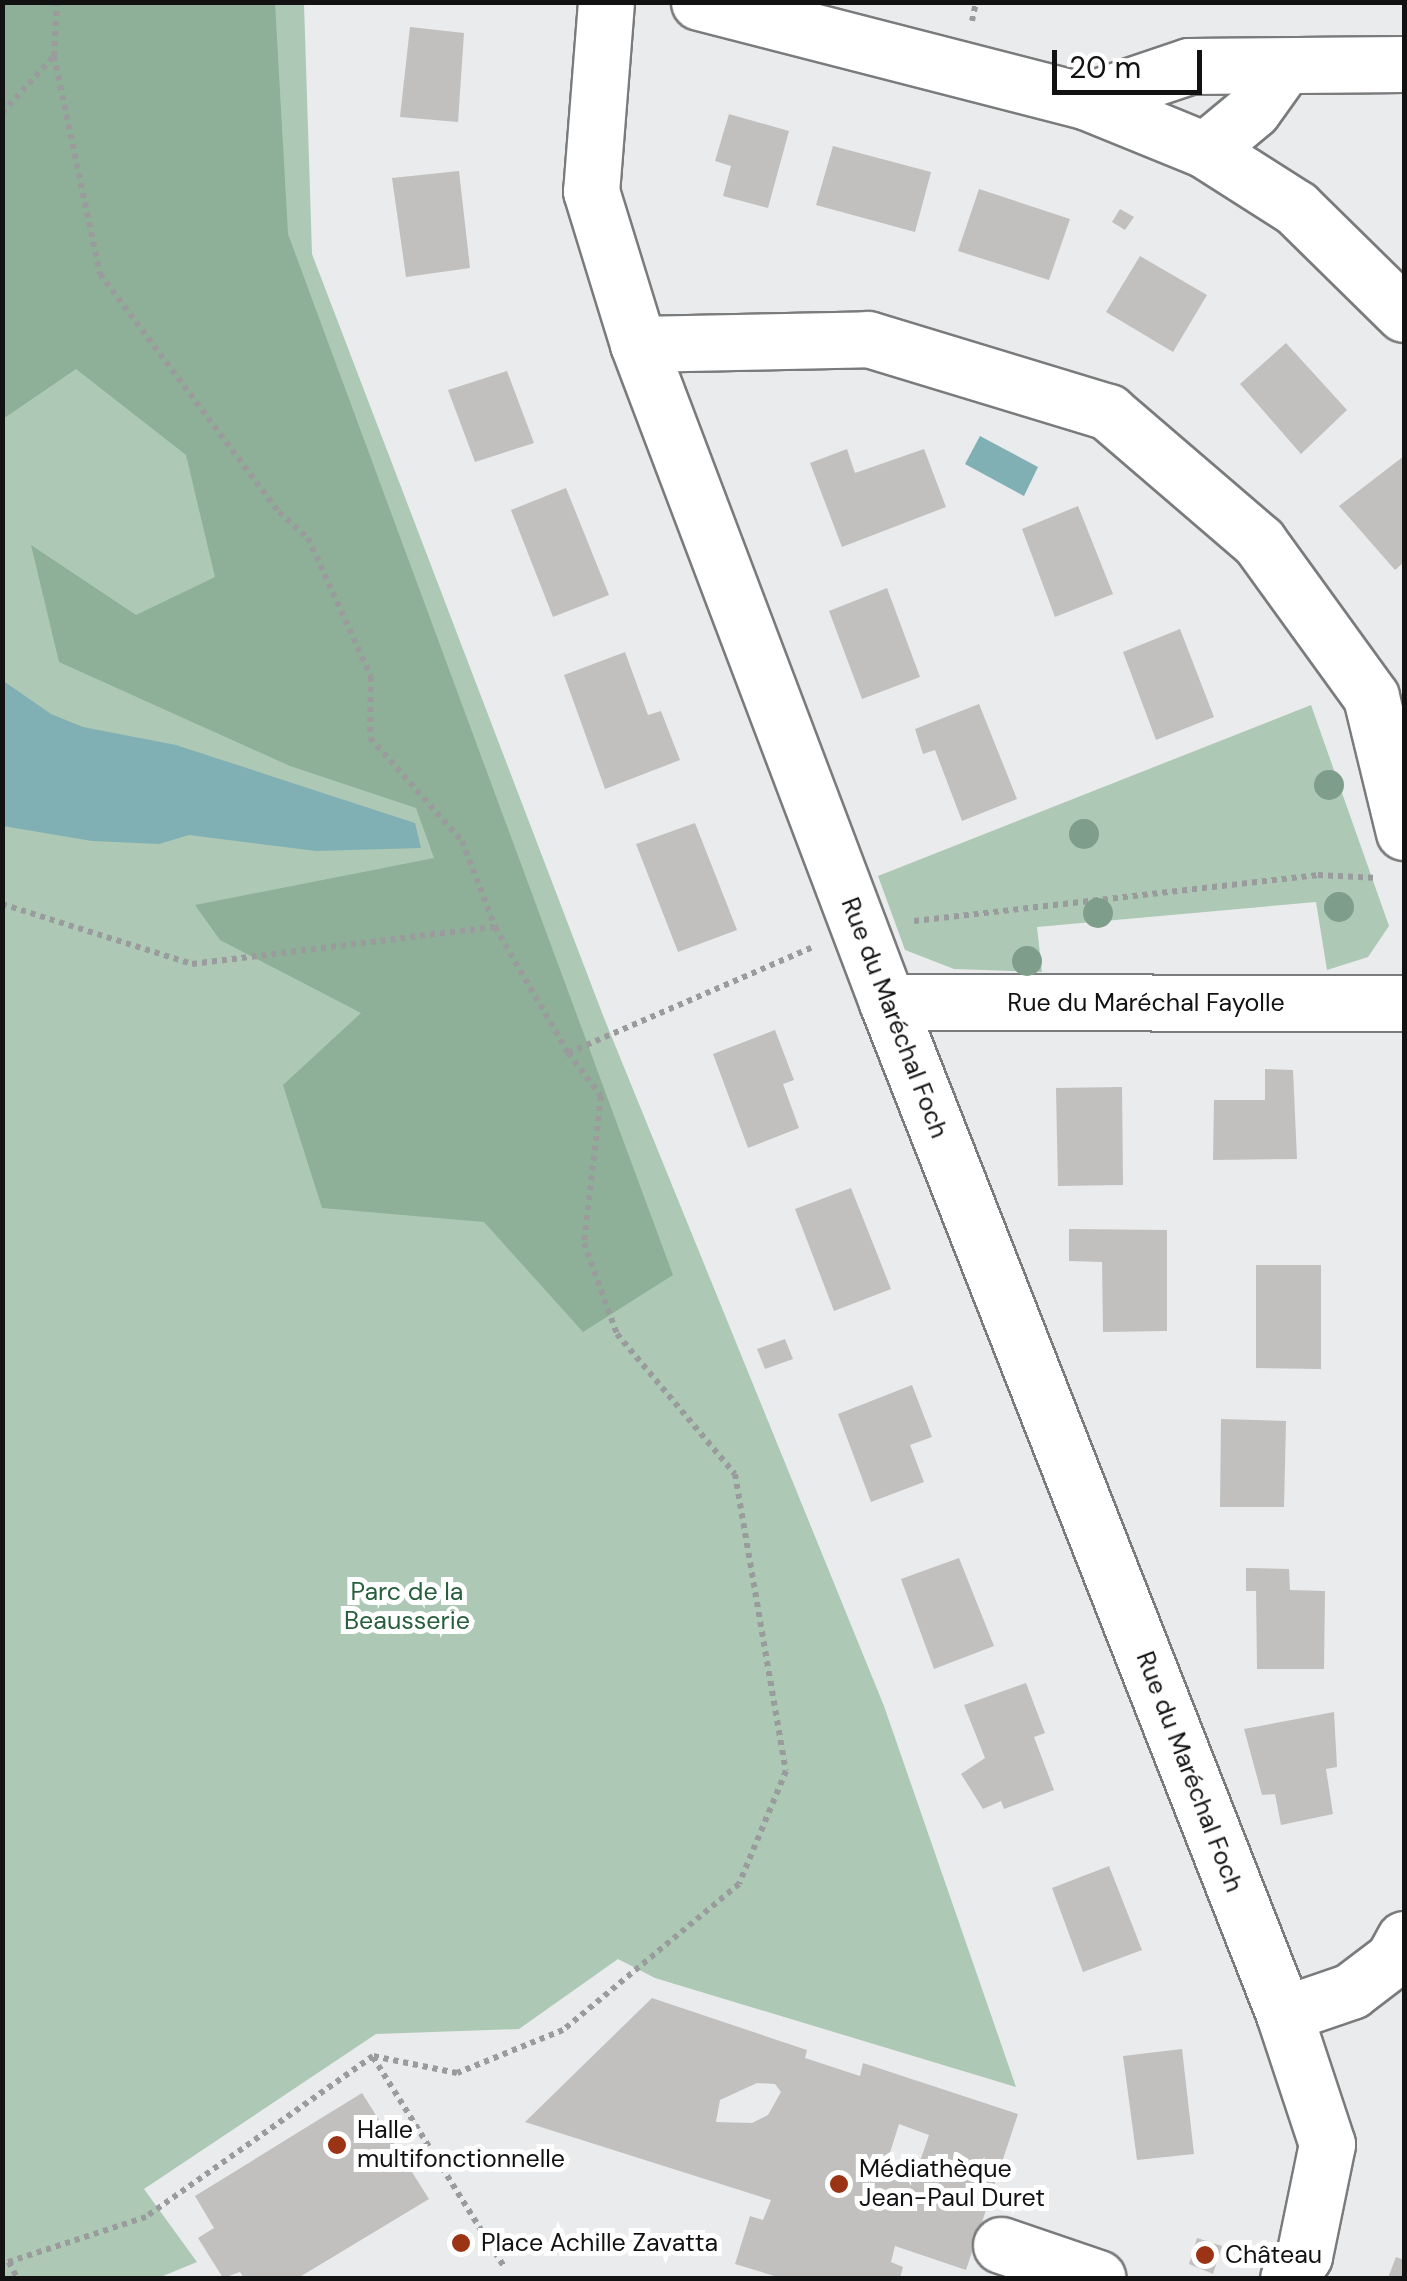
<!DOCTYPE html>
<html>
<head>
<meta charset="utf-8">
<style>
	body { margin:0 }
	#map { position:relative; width:1407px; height:2281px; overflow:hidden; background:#eaebec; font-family:"DM Sans",sans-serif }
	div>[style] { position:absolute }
	.green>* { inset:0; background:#adc9b5 }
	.forest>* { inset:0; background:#8eaf98 }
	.water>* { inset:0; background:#81b0b4 }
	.building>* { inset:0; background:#c1c0bf }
	.path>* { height:6px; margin-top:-3px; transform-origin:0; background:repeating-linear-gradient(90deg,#9a9b9c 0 5px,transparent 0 10px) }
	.roads { filter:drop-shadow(2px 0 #7a7b7c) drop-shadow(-2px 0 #7a7b7c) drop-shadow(0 2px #7a7b7c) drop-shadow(0 -2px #7a7b7c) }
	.minor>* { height:55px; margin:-27.5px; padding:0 27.5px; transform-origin:27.5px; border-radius:27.5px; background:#fff }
	.trees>* { width:30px; height:30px; margin:-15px; border-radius:50%; background:#7f9d8b }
	.dots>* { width:28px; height:28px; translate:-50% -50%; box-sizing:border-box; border:5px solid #fff; border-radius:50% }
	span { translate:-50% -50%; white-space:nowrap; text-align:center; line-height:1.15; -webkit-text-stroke:10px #fff; paint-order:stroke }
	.street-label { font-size:25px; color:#121213 }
	.park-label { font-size:25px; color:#275e3c }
	.poi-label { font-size:25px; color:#121213 }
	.left { translate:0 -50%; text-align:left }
	.frame { position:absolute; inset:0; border:5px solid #121213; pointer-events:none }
	.scale { position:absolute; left:1052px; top:50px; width:150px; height:45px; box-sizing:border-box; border:5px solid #121213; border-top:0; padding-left:12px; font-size:30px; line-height:35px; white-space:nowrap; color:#121213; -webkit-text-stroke:8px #fff; paint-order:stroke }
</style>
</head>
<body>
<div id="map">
	<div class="green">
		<i style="clip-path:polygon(3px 3px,304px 3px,312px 254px,604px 1018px,884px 1706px,1016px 2087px,655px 1978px,618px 1959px,519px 2029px,376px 2034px,144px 2189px,197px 2262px,158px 2278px,3px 2278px)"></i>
		<i style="clip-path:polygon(1311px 705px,1389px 926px,1368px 957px,1327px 970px,1316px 902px,1037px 927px,1042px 972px,954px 969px,905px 950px,878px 876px)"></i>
	</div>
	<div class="forest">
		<i style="clip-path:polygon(3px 2px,275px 3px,288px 234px,673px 1275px,583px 1332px,484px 1222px,322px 1208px,283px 1085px,361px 1013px,220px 940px,195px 905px,434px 858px,416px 808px,290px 766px,59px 662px,31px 545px,136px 615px,215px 577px,186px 455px,76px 369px,3px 419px)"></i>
	</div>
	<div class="water">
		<i style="clip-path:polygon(980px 436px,1038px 467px,1024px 496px,965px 464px)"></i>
		<i style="clip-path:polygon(2px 680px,51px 714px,83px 727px,176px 745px,415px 823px,421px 848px,316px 851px,189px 835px,159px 844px,92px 841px,3px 826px)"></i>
	</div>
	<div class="building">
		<i style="clip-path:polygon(410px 27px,464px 33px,458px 122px,400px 117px)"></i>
		<i style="clip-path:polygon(729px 114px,789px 131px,768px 208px,723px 196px,731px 166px,715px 161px)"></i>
		<i style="clip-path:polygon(833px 146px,931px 172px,915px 232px,816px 205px)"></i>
		<i style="clip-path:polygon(459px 171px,470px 268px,406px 277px,392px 178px)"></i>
		<i style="clip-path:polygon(979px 189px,1070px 219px,1049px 280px,958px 251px)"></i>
		<i style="clip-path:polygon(1120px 209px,1134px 217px,1125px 230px,1112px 222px)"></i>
		<i style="clip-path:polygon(1140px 256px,1207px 295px,1173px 352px,1106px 312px)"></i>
		<i style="clip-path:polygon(1286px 343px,1347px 410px,1301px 454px,1240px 384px)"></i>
		<i style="clip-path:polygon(507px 371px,534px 443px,475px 462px,448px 390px)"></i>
		<i style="clip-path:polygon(847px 449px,855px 473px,924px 449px,946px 507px,842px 547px,810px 463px)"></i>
		<i style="clip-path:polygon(1404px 456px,1404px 562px,1395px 570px,1339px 506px)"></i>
		<i style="clip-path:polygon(566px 488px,609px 595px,553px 617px,511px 510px)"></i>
		<i style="clip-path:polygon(1078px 506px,1113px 594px,1055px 617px,1022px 529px)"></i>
		<i style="clip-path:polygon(887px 588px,920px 677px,862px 699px,829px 611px)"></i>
		<i style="clip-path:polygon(1180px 629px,1214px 717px,1156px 740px,1123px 652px)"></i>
		<i style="clip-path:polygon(625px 652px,648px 715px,661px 711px,680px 760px,605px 789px,564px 675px)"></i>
		<i style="clip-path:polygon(979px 704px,1017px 799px,962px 821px,935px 750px,923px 754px,915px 729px)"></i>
		<i style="clip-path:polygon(695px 823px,737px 930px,678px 952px,636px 844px)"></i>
		<i style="clip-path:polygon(775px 1030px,794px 1080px,783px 1084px,799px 1128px,748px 1148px,713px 1054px)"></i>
		<i style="clip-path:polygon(1265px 1069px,1293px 1070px,1297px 1159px,1213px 1160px,1214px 1100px,1265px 1100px)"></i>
		<i style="clip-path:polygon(1122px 1087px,1123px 1185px,1058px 1186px,1056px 1088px)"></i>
		<i style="clip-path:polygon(851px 1188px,891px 1289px,834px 1311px,795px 1209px)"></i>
		<i style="clip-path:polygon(1069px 1229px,1167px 1230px,1167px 1331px,1103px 1332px,1102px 1262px,1069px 1261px)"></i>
		<i style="clip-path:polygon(1256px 1265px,1321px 1265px,1321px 1369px,1256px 1368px)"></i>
		<i style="clip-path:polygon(785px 1339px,793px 1359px,765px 1369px,757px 1349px)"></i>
		<i style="clip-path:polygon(912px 1385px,932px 1437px,910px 1445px,924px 1482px,871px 1502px,838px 1414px)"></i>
		<i style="clip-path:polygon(1221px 1419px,1286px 1421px,1284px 1507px,1220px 1507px)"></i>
		<i style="clip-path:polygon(959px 1558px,994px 1646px,934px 1669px,901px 1579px)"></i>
		<i style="clip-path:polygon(1246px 1568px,1289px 1569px,1290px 1590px,1325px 1591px,1324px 1669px,1257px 1669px,1256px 1591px,1246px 1591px)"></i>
		<i style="clip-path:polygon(1026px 1683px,1045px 1733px,1034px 1737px,1054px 1790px,1004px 1809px,1001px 1801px,983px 1809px,961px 1774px,985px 1758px,964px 1705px)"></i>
		<i style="clip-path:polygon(1334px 1712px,1337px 1767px,1326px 1769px,1333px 1814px,1281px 1825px,1275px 1794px,1262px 1795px,1244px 1729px)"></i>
		<i style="clip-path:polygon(1109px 1866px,1142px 1950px,1083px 1972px,1052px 1888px)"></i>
		<i style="clip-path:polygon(evenodd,652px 1998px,807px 2050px,805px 2058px,860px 2076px,863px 2063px,1018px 2114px,966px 2270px,895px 2246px,891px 2262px,903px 2267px,900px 2278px,781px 2278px,735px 2264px,750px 2216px,763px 2220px,771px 2200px,525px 2122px,652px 1998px,757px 2083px,775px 2084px,781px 2092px,768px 2115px,752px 2123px,716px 2122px,720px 2100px,757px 2083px,652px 1998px,899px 2124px,929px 2135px,916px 2173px,887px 2162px,899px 2124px)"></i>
		<i style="clip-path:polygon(1182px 2049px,1194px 2154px,1137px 2160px,1123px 2056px)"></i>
		<i style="clip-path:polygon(362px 2093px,429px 2199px,298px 2278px,244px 2278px,240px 2272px,223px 2278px,198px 2238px,214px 2228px,195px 2196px)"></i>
		<i style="clip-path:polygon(1197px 2238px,1222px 2246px,1213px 2274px,1189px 2264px)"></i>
		<i style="clip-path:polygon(1396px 2257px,1404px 2260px,1404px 2278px,1388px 2278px)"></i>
	</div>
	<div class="path">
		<i style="left:972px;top:21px;width:19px;rotate:-78deg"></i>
		<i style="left:54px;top:56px;width:54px;rotate:-86.8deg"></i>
		<i style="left:2px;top:113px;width:77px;rotate:-47.6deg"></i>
		<i style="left:54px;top:56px;width:223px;rotate:78.1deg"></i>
		<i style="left:100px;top:274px;width:298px;rotate:53.1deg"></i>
		<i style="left:279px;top:512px;width:39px;rotate:42deg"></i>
		<i style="left:308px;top:538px;width:153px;rotate:65.6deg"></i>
		<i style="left:371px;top:677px;width:61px;rotate:90.9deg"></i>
		<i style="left:370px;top:738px;width:138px;rotate:48.2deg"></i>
		<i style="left:462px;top:841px;width:92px;rotate:69deg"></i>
		<i style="left:2px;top:904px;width:199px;rotate:17.5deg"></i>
		<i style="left:192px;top:964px;width:305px;rotate:-7deg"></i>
		<i style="left:495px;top:927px;width:146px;rotate:59.9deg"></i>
		<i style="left:568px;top:1053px;width:54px;rotate:52.5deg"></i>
		<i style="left:601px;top:1096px;width:148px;rotate:96.6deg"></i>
		<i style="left:584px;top:1243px;width:97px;rotate:70.1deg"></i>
		<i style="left:617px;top:1334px;width:183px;rotate:49.9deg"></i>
		<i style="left:735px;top:1474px;width:301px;rotate:80.3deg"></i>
		<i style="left:786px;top:1771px;width:122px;rotate:112.6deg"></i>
		<i style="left:739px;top:1884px;width:229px;rotate:140.3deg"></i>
		<i style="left:563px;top:2030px;width:114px;rotate:157.9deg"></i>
		<i style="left:457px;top:2073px;width:86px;rotate:-168.6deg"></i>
		<i style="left:373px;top:2056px;width:278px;rotate:144.7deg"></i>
		<i style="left:146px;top:2217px;width:151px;rotate:161.9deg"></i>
		<i style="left:914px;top:921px;width:407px;rotate:-6.5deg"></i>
		<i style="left:1318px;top:875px;width:60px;rotate:2.9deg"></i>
		<i style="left:568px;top:1053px;width:265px;rotate:-23.4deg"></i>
		<i style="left:373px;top:2057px;width:249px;rotate:58deg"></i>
		<i style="left:9px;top:2262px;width:18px;rotate:63deg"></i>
	</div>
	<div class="roads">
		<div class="minor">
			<i style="left:606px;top:2px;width:190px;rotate:94.5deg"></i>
			<i style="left:591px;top:191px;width:160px;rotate:72.9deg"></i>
			<i style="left:638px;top:344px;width:704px;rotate:69.27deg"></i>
			<i style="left:887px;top:1002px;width:1087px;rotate:68.58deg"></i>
			<i style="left:1284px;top:2014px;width:137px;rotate:71.7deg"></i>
			<i style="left:1327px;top:2144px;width:114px;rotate:101.6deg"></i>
			<i style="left:1304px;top:2256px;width:27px;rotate:126deg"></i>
			<i style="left:699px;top:2px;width:398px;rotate:14.4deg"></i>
			<i style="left:1085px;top:101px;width:130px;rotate:22.2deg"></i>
			<i style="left:1205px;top:150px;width:108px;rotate:32.5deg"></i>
			<i style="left:1296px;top:208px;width:151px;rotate:44.5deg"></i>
			<i style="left:1085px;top:101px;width:110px;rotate:-18.6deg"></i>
			<i style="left:1189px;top:66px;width:215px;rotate:-0.5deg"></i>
			<i style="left:1205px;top:150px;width:62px;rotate:-39.8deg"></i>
			<i style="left:1253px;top:110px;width:52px;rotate:-54.5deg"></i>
			<i style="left:638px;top:344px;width:230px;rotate:-1.2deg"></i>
			<i style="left:868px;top:339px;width:251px;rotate:16.9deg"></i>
			<i style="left:1108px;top:412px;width:199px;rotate:40.7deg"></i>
			<i style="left:1259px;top:542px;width:191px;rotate:54.1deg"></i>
			<i style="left:1371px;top:697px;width:139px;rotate:76.3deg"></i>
			<i style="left:887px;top:1002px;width:517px;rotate:0.11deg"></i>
			<i style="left:1284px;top:2014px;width:71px;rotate:-18.9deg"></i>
			<i style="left:1351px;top:1991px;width:53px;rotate:-37.3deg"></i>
			<i style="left:1393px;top:1959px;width:23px;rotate:-61deg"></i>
			<i style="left:1001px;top:2245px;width:102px;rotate:18.8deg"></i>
		</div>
	</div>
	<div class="trees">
		<i style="left:1329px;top:785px"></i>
		<i style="left:1084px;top:834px"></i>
		<i style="left:1339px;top:907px"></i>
		<i style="left:1098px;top:913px"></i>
		<i style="left:1027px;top:961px"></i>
	</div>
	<div class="dots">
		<i style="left:337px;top:2145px;background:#9b3315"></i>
		<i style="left:839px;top:2184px;background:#9b3315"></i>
		<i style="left:461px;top:2243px;background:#9b3315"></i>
		<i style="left:1205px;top:2255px;background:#9b3315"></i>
	</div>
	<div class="street-label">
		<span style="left:1146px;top:1003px">Rue du Maréchal Fayolle</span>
		<span style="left:894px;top:1018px;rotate:69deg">Rue du Maréchal Foch</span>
		<span style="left:1189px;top:1772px;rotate:69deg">Rue du Maréchal Foch</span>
	</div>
	<div class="park-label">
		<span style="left:407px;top:1607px">Parc de la<br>Beausserie</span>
	</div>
	<div class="poi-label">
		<span class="left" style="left:357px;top:2145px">Halle<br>multifonctionnelle</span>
		<span class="left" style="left:859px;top:2184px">Médiathèque<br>Jean-Paul Duret</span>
		<span class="left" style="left:481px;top:2243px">Place Achille Zavatta</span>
		<span class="left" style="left:1225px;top:2255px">Château</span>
	</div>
	<div class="frame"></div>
	<div class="scale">20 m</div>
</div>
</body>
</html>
